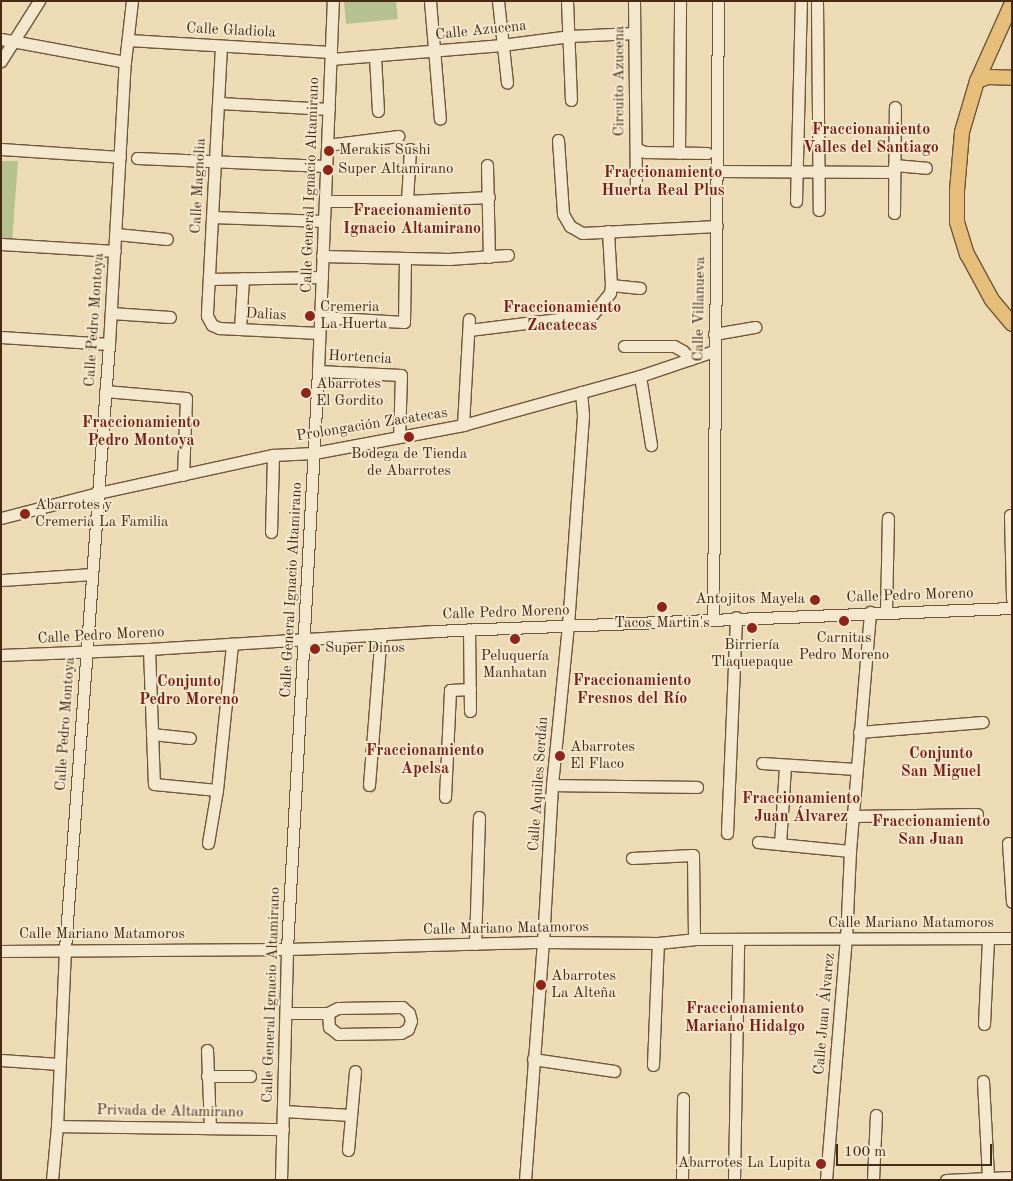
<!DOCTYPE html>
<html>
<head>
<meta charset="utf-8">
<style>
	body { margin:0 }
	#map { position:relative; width:1013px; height:1181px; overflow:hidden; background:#ecdbb4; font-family:"Old Standard TT",serif }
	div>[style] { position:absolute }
	.green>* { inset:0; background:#b5c18f }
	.roads { filter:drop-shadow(1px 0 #70563b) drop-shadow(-1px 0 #70563b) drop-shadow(0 1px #70563b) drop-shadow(0 -1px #70563b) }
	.minor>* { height:11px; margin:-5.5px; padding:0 5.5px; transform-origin:5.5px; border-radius:5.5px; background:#f3e8ce }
	.major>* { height:14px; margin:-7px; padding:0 7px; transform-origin:7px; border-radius:7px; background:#e6be7a }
	.dots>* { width:14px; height:14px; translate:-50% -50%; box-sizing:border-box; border:2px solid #f3e8ce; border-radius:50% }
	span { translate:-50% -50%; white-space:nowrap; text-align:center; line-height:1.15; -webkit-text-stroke:4px #f3e8ce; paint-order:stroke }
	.street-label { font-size:15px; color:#472a13 }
	.poi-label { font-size:15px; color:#472a13 }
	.left { translate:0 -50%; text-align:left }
	.right { translate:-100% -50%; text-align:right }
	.neighbourhood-label { font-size:16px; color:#7a1f14; font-weight:700 }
	.frame { position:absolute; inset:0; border:2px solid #472a13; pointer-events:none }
	.scale { position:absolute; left:836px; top:1144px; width:156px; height:22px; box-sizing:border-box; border:2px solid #472a13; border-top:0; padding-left:6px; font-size:15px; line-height:18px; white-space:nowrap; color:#472a13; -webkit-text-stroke:4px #f3e8ce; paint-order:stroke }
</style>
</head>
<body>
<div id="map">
	<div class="green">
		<i style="clip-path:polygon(344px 1px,396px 1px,398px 19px,346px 24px)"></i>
		<i style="clip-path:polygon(1px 161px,18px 161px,12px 241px,1px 241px)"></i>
	</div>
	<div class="roads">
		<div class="minor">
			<i style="left:430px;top:1px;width:118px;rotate:85.2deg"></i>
			<i style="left:498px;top:1px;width:82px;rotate:83.7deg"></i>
			<i style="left:567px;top:1px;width:99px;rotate:87.7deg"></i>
			<i style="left:634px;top:1px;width:185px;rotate:89.4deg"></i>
			<i style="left:817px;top:1px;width:209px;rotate:89.5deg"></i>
			<i style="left:1px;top:39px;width:126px;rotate:10.5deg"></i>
			<i style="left:128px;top:40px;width:203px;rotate:3.4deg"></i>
			<i style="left:221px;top:46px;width:270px;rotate:93deg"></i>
			<i style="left:207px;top:316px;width:10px;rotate:61deg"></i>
			<i style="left:212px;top:325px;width:8px;rotate:23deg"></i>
			<i style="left:219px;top:328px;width:100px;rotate:2.9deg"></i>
			<i style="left:375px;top:56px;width:55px;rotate:86.9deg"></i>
			<i style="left:331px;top:59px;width:172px;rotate:-4.7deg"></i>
			<i style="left:502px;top:45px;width:69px;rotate:-7.5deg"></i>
			<i style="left:570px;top:36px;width:64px;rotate:-2.7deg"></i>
			<i style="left:1px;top:61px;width:71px;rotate:-57.7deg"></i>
			<i style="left:219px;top:103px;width:110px;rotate:3.1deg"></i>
			<i style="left:558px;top:140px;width:74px;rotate:86.1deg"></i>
			<i style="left:563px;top:214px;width:14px;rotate:60deg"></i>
			<i style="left:570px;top:226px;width:14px;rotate:30deg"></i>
			<i style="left:582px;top:233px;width:135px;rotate:-3deg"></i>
			<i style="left:327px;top:145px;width:72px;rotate:-7.2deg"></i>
			<i style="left:1px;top:149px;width:119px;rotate:3.8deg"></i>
			<i style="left:637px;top:149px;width:9px;rotate:21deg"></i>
			<i style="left:645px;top:152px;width:62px;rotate:0.9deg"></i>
			<i style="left:679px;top:153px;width:152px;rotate:-89.6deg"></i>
			<i style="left:137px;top:158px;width:189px;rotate:2.4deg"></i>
			<i style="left:487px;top:165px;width:92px;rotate:88.8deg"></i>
			<i style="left:894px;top:165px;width:32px;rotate:5deg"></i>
			<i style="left:718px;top:171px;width:176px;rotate:0.3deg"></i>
			<i style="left:325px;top:201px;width:82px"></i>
			<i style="left:407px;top:201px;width:82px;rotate:-2.8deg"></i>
			<i style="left:407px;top:201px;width:52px;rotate:-86.7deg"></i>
			<i style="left:796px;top:201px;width:200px;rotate:-88.6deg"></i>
			<i style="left:894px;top:213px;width:106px;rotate:-89.5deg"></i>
			<i style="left:212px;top:217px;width:112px;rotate:2deg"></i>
			<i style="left:116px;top:234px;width:51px;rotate:5.6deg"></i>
			<i style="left:1px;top:244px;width:114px;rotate:3.5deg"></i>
			<i style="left:322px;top:256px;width:127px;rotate:1.4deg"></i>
			<i style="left:449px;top:259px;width:59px;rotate:-3.9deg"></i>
			<i style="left:209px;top:279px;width:113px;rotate:-1deg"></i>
			<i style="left:611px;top:285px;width:29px;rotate:6deg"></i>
			<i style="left:111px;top:313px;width:59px;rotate:3.9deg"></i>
			<i style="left:320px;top:317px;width:84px;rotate:3.4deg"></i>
			<i style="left:404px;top:322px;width:63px;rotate:-89.1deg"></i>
			<i style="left:240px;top:329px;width:51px;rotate:-86.6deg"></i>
			<i style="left:469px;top:330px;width:124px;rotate:-7deg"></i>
			<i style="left:592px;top:315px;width:28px;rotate:-51deg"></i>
			<i style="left:610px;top:293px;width:8px;rotate:-83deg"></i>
			<i style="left:611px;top:285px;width:54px;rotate:-93.2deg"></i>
			<i style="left:714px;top:334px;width:42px;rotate:-9.7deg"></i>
			<i style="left:1px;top:337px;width:108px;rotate:3.7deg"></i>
			<i style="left:624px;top:346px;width:50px"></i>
			<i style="left:674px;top:346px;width:10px;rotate:29deg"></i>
			<i style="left:683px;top:351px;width:11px;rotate:49deg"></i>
			<i style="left:318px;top:371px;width:83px;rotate:2.8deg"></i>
			<i style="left:401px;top:375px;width:62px;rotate:91.8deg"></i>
			<i style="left:640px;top:376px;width:70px;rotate:80.9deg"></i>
			<i style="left:105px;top:391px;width:81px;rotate:4.9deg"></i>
			<i style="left:186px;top:398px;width:77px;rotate:92.2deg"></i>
			<i style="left:463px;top:425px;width:106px;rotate:-86.8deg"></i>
			<i style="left:1010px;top:515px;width:84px;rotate:88.6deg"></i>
			<i style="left:1px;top:518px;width:100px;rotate:-14.5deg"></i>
			<i style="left:98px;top:493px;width:179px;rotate:-12.3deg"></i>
			<i style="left:273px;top:455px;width:41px;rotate:-2.8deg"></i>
			<i style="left:314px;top:453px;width:152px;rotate:-10.6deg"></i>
			<i style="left:463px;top:425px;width:184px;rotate:-15.5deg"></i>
			<i style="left:640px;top:376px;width:78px;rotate:-18.7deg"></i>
			<i style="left:271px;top:532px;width:77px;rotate:-88.5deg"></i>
			<i style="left:1px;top:580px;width:90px;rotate:-3.8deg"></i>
			<i style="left:886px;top:611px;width:93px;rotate:-88.8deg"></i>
			<i style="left:713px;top:618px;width:617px;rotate:-89.54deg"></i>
			<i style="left:469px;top:629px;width:82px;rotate:89.3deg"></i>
			<i style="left:149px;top:649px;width:135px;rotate:87.9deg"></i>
			<i style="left:154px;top:784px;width:63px;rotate:5.4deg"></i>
			<i style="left:1px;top:655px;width:148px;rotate:-2.3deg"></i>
			<i style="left:149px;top:649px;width:286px;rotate:-3.6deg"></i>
			<i style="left:434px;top:631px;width:578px;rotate:-2.28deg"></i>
			<i style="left:859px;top:732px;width:124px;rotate:-4.6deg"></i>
			<i style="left:152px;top:734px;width:38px;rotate:6deg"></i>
			<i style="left:762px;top:763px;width:94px;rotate:3.7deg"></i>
			<i style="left:369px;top:785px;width:151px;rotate:-85.5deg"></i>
			<i style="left:552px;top:785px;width:145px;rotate:0.8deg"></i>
			<i style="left:445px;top:797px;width:107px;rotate:-87.3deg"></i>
			<i style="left:450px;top:690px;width:20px;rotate:-3deg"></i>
			<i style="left:853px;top:816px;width:124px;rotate:-0.9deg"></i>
			<i style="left:727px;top:833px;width:216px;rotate:-87.6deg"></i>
			<i style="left:758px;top:842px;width:92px;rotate:5.6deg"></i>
			<i style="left:208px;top:843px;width:54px;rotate:-80.4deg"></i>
			<i style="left:217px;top:790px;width:147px;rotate:-84.1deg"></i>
			<i style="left:1008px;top:843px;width:59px;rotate:86.1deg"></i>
			<i style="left:780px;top:844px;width:78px;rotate:-86.3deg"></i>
			<i style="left:632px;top:858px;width:61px;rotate:-2.8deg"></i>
			<i style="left:693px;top:855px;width:84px;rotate:89.3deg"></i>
			<i style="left:475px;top:944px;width:127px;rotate:-88.2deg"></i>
			<i style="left:1px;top:951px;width:286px;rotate:-0.4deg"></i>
			<i style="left:287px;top:949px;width:256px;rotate:-1.6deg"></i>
			<i style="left:543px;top:942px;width:115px;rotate:0.5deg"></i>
			<i style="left:658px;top:943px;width:36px;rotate:-6deg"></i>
			<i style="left:694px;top:939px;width:318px;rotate:-0.2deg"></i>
			<i style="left:287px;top:1013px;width:41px"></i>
			<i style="left:328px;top:1013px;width:11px;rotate:-27deg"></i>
			<i style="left:338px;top:1008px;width:64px;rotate:-0.9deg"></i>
			<i style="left:402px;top:1007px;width:9px;rotate:41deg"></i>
			<i style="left:409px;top:1013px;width:8px;rotate:76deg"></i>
			<i style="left:411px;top:1021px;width:9px;rotate:111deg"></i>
			<i style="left:408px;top:1029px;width:8px;rotate:150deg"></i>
			<i style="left:401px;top:1033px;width:63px;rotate:179.1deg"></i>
			<i style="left:338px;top:1034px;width:11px;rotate:-142deg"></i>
			<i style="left:329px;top:1027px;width:14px;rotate:-94deg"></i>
			<i style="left:984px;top:1024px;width:85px;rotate:-87.3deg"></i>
			<i style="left:207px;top:1050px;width:78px;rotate:87.8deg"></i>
			<i style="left:533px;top:1059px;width:82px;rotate:8.4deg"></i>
			<i style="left:1px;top:1060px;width:58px;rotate:3.9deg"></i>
			<i style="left:653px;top:1065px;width:122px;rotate:-87.7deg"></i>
			<i style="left:207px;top:1076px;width:43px"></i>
			<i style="left:983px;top:1081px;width:97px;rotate:87deg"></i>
			<i style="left:284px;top:1111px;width:66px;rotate:3.5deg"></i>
			<i style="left:57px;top:1126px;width:226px;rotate:0.8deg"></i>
			<i style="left:348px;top:1150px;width:79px;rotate:-84.9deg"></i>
			<i style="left:52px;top:1180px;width:54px;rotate:-84.7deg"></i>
			<i style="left:57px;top:1126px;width:177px;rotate:-87.4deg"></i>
			<i style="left:65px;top:949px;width:607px;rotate:-85.84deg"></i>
			<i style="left:109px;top:344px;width:282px;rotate:-86.8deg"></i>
			<i style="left:125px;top:62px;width:61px;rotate:-83.5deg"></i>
			<i style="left:281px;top:1180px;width:231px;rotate:-88.5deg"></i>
			<i style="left:287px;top:949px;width:579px;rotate:-86.93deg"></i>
			<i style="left:318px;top:371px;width:370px;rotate:-87.7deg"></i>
			<i style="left:525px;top:1180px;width:239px;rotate:-85.7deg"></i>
			<i style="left:543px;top:942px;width:157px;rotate:-86.7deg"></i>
			<i style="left:552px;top:785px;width:161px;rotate:-84.3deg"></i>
			<i style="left:568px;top:625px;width:211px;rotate:-85.9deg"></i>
			<i style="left:583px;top:415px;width:23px;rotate:-95deg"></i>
			<i style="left:682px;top:1180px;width:82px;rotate:-89.3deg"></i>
			<i style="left:734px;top:1180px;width:239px;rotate:-89deg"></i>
			<i style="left:826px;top:1180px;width:242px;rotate:-85.3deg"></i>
			<i style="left:846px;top:939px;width:88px;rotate:-87.4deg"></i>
			<i style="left:850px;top:851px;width:240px;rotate:-85.2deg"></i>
			<i style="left:873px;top:1180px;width:65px;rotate:-87.4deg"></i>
			<i style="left:946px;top:1180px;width:66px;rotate:-2.6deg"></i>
		</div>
		<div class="major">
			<i style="left:1012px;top:3px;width:85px;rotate:114.2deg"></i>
			<i style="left:977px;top:81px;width:53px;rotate:106.4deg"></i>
			<i style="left:962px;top:132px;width:58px;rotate:94.9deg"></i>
			<i style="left:957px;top:190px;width:32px;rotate:90deg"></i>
			<i style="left:957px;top:222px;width:34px;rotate:73deg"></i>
			<i style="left:967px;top:254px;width:52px;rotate:61.5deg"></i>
			<i style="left:992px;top:300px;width:31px;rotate:50deg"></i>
			<i style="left:977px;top:81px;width:12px;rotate:-20deg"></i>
			<i style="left:988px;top:77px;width:24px;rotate:2deg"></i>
		</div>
	</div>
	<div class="dots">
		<i style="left:329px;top:151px;background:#8f2418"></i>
		<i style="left:328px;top:170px;background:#8f2418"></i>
		<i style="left:310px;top:316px;background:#8f2418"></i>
		<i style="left:306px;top:393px;background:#8f2418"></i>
		<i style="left:409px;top:437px;background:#8f2418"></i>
		<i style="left:25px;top:514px;background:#8f2418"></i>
		<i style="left:815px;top:600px;background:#8f2418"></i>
		<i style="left:662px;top:607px;background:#8f2418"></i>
		<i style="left:844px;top:621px;background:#8f2418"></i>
		<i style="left:752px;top:628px;background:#8f2418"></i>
		<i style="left:515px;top:639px;background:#8f2418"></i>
		<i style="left:315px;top:649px;background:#8f2418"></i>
		<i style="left:560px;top:756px;background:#8f2418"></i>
		<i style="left:541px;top:985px;background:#8f2418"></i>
		<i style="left:821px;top:1164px;background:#8f2418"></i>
	</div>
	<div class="street-label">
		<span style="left:231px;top:31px;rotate:3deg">Calle Gladiola</span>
		<span style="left:481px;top:31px;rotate:-6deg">Calle Azucena</span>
		<span style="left:620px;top:81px;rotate:-90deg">Circuito Azucena</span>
		<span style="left:311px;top:185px;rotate:-88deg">Calle General Ignacio Altamirano</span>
		<span style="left:199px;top:186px;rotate:-87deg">Calle Magnolia</span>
		<span style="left:700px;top:309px;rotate:-89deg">Calle Villanueva</span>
		<span style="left:266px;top:315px;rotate:3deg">Dalias</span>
		<span style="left:95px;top:320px;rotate:-86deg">Calle Pedro Montoya</span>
		<span style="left:360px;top:358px;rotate:3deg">Hortencia</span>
		<span style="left:372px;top:425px;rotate:-9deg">Prolongación Zacatecas</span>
		<span style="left:292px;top:590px;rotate:-87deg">Calle General Ignacio Altamirano</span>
		<span style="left:910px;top:596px;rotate:-2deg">Calle Pedro Moreno</span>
		<span style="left:506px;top:613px;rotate:-2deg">Calle Pedro Moreno</span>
		<span style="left:101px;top:636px;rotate:-3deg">Calle Pedro Moreno</span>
		<span style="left:66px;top:724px;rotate:-86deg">Calle Pedro Montoya</span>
		<span style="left:539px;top:784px;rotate:-86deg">Calle Aquiles Serdán</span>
		<span style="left:911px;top:924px">Calle Mariano Matamoros</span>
		<span style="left:506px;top:929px;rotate:-1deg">Calle Mariano Matamoros</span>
		<span style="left:102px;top:935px">Calle Mariano Matamoros</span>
		<span style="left:272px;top:995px;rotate:-88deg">Calle General Ignacio Altamirano</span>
		<span style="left:825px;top:1014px;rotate:-85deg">Calle Juan Álvarez</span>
		<span style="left:170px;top:1112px;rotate:1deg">Privada de Altamirano</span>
	</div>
	<div class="poi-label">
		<span class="left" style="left:339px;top:151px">Merakis Sushi</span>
		<span class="left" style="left:338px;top:170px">Super Altamirano</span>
		<span class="left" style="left:320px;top:316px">Cremeria<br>La Huerta</span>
		<span class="left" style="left:316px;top:393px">Abarrotes<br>El Gordito</span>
		<span style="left:409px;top:463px">Bodega de Tienda<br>de Abarrotes</span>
		<span class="left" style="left:35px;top:514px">Abarrotes y<br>Cremeria La Familia</span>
		<span class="right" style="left:805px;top:600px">Antojitos Mayela</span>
		<span style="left:662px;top:624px">Tacos Martin's</span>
		<span style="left:844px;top:647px">Carnitas<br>Pedro Moreno</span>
		<span style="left:752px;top:654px">Birriería<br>Tlaquepaque</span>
		<span class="left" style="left:325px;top:649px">Super Dinos</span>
		<span style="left:515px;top:665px">Peluquería<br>Manhatan</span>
		<span class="left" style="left:570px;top:756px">Abarrotes<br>El Flaco</span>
		<span class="left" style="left:551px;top:985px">Abarrotes<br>La Alteña</span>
		<span class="right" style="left:811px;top:1164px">Abarrotes La Lupita</span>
	</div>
	<div class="neighbourhood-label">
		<span style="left:871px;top:139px">Fraccionamiento<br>Valles del Santiago</span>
		<span style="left:663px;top:182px">Fraccionamiento<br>Huerta Real Plus</span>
		<span style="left:412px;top:220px">Fraccionamiento<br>Ignacio Altamirano</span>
		<span style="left:562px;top:317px">Fraccionamiento<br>Zacatecas</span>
		<span style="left:141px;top:432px">Fraccionamiento<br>Pedro Montoya</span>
		<span style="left:632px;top:690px">Fraccionamiento<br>Fresnos del Río</span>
		<span style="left:189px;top:691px">Conjunto<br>Pedro Moreno</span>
		<span style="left:425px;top:760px">Fraccionamiento<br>Apelsa</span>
		<span style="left:941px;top:763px">Conjunto<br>San Miguel</span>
		<span style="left:801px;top:808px">Fraccionamiento<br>Juan Álvarez</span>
		<span style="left:931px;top:831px">Fraccionamiento<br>San Juan</span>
		<span style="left:745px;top:1018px">Fraccionamiento<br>Mariano Hidalgo</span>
	</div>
	<div class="frame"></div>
	<div class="scale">100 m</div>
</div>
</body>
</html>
